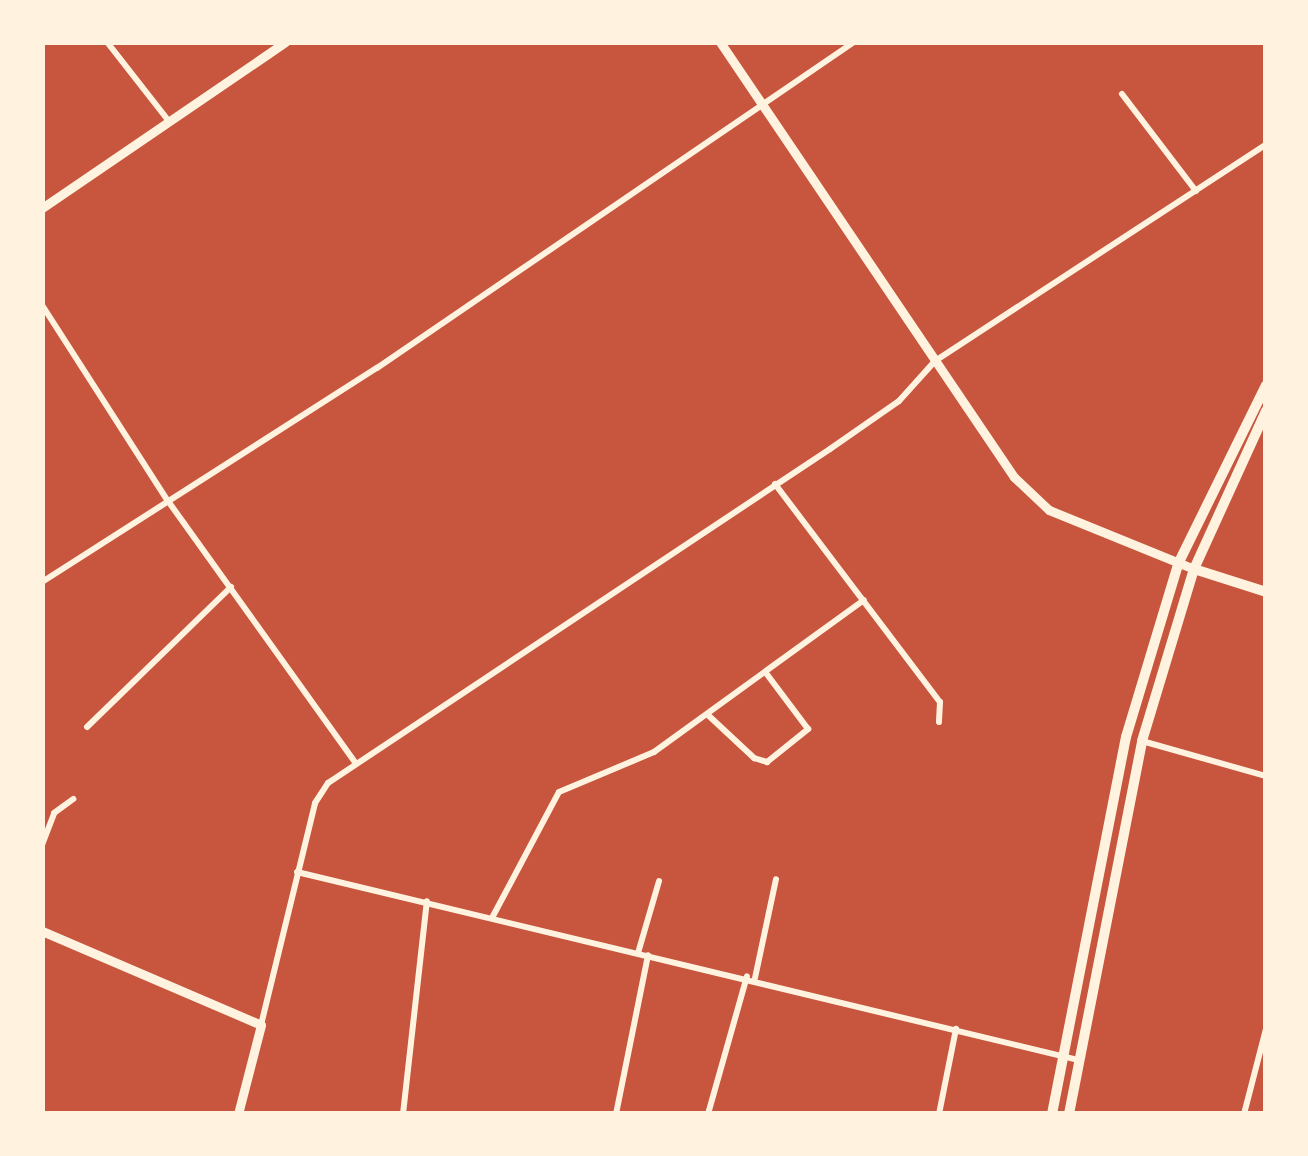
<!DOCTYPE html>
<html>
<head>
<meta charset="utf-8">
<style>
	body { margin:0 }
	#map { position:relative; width:1308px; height:1156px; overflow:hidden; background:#c8553d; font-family:"Work Sans",sans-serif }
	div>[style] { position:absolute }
	.minor>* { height:6px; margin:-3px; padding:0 3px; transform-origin:3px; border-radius:3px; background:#fff3e0 }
	.tertiary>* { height:9px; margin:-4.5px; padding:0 4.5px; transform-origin:4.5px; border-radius:4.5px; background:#fff3e0 }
	.secondary>* { height:10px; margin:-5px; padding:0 5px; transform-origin:5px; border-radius:5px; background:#fff3e0 }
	span { translate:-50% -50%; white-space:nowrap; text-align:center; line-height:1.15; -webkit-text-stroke:10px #fff3e0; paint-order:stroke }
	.frame { position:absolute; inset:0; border:45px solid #fff3e0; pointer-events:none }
</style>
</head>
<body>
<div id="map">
	<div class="minor">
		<i style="left:107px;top:42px;width:99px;rotate:52deg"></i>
		<i style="left:1122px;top:94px;width:122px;rotate:52.7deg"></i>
		<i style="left:42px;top:305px;width:233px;rotate:57.3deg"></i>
		<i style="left:168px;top:501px;width:321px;rotate:54.4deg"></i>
		<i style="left:775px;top:484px;width:273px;rotate:52.9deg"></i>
		<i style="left:940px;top:702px;width:20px;rotate:93deg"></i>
		<i style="left:42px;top:582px;width:398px;rotate:-32.6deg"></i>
		<i style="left:377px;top:368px;width:578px;rotate:-34.35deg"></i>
		<i style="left:709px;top:716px;width:62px;rotate:43deg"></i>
		<i style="left:754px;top:758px;width:14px;rotate:17deg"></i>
		<i style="left:767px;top:762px;width:53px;rotate:-38.8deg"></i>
		<i style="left:808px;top:729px;width:70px;rotate:-126.9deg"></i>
		<i style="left:87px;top:727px;width:201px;rotate:-44.2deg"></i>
		<i style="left:1142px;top:741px;width:129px;rotate:15.8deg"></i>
		<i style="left:42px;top:845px;width:34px;rotate:-69deg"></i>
		<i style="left:54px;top:813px;width:24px;rotate:-36deg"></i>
		<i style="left:297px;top:872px;width:803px;rotate:13.53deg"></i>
		<i style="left:493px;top:916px;width:140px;rotate:-62deg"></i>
		<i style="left:559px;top:792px;width:103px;rotate:-22.8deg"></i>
		<i style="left:654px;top:752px;width:259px;rotate:-35.9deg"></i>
		<i style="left:638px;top:953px;width:75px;rotate:-73.7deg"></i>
		<i style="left:755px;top:978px;width:101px;rotate:-78deg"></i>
		<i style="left:261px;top:1025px;width:228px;rotate:-76.3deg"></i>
		<i style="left:315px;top:803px;width:24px;rotate:-57deg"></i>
		<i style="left:328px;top:783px;width:603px;rotate:-33.64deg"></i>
		<i style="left:830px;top:449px;width:84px;rotate:-34.8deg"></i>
		<i style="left:899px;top:401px;width:54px;rotate:-48deg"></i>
		<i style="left:935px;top:361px;width:396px;rotate:-33.2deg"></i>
		<i style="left:403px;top:1114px;width:214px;rotate:-83.6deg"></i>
		<i style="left:616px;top:1114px;width:162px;rotate:-78.6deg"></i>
		<i style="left:708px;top:1114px;width:143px;rotate:-74.2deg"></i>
		<i style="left:939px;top:1114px;width:87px;rotate:-78.7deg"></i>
		<i style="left:1244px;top:1114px;width:88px;rotate:-75.5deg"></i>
	</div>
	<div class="tertiary">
		<i style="left:720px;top:42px;width:525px;rotate:55.95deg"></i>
		<i style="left:1014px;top:477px;width:48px;rotate:43.3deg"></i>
		<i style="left:1049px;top:510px;width:157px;rotate:22.1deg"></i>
		<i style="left:42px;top:208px;width:294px;rotate:-34.3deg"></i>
		<i style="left:42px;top:931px;width:238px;rotate:23.2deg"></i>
		<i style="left:261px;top:1025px;width:92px;rotate:104.5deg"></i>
	</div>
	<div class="secondary">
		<i style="left:1194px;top:569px;width:76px;rotate:17.7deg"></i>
		<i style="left:1052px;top:1114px;width:384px;rotate:-78.9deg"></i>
		<i style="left:1126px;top:737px;width:183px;rotate:-73.2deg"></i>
		<i style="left:1179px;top:562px;width:197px;rotate:-63.8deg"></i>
		<i style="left:1069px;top:1114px;width:380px;rotate:-78.9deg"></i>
		<i style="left:1142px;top:741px;width:180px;rotate:-73.2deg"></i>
		<i style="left:1194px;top:569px;width:174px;rotate:-65.5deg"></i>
	</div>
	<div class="frame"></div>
</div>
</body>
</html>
